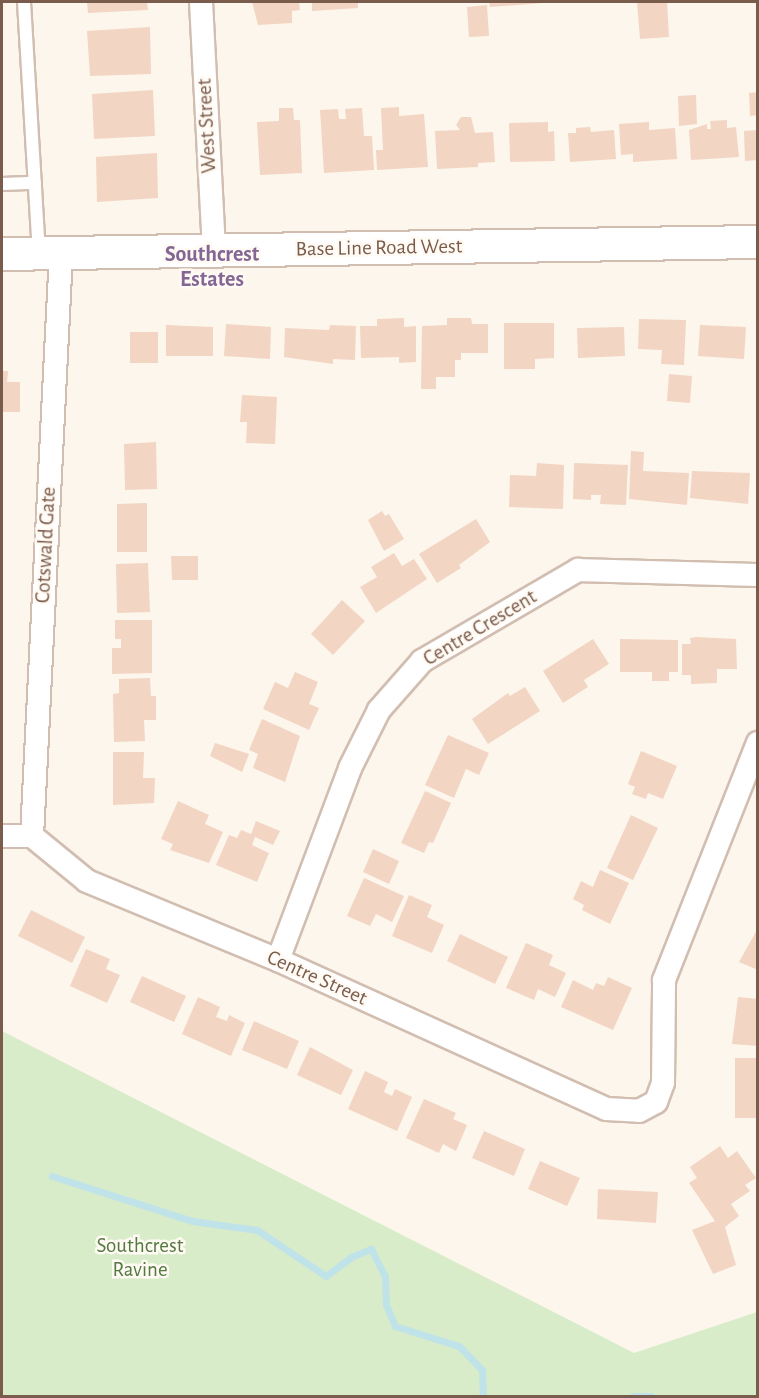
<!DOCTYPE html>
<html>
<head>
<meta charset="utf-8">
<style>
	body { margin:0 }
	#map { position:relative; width:759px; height:1398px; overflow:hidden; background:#fdf6ec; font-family:"Alegreya Sans",sans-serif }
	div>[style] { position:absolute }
	.green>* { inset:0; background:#d8ecc9 }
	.stream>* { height:7px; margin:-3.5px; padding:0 3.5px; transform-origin:3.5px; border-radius:3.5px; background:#bfe3e8 }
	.building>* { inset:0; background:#f3d5c3 }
	.roads { filter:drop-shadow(2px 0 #d1beb0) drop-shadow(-2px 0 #d1beb0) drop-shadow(0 2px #d1beb0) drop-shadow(0 -2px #d1beb0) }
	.lane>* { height:12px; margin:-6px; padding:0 6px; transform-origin:6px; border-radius:6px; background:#fff }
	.street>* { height:22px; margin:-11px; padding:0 11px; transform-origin:11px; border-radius:11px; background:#fff }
	.secondary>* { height:32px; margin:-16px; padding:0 16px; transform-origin:16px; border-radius:16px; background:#fff }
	span { translate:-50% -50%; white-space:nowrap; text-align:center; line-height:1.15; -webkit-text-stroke:5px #fffaf3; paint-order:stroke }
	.street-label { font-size:21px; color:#7a5c4d }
	.park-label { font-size:21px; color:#537a41 }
	.neighbourhood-label { font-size:22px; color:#846695; font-weight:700 }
	.frame { position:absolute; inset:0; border:3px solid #7a5c4d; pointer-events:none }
</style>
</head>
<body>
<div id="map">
	<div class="green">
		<i style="clip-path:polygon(2px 1031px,634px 1353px,757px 1312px,757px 1396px,2px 1396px)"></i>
	</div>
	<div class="stream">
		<i style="left:52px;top:1176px;width:147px;rotate:17.8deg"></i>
		<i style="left:192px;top:1221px;width:66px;rotate:7.9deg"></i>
		<i style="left:257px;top:1230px;width:83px;rotate:33.7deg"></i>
		<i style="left:326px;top:1276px;width:31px;rotate:-37deg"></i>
		<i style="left:351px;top:1257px;width:22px;rotate:-22deg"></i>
		<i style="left:371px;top:1249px;width:30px;rotate:63deg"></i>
		<i style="left:385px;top:1276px;width:29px;rotate:88deg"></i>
		<i style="left:386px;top:1305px;width:23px;rotate:67deg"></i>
		<i style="left:395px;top:1326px;width:67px;rotate:17.4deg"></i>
		<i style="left:459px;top:1346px;width:33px;rotate:46deg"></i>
		<i style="left:482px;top:1370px;width:26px;rotate:88deg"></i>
		<i style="left:633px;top:1396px;width:18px"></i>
	</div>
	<div class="building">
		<i style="clip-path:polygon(87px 2px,147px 2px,148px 10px,88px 13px)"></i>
		<i style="clip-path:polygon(252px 2px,299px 2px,300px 10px,292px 11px,292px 23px,258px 25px)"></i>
		<i style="clip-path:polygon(312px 2px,358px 2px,358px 8px,312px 11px)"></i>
		<i style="clip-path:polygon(489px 2px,543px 2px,543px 3px,490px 7px)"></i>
		<i style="clip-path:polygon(637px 2px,667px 2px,669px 37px,640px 39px)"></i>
		<i style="clip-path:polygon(487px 5px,489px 36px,469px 37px,467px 7px)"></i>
		<i style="clip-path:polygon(150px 27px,151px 74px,90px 76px,87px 31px)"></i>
		<i style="clip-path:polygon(153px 90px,155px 136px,94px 139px,92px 94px)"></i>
		<i style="clip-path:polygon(758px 92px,758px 115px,750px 116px,749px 93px)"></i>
		<i style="clip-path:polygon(696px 95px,697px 124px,679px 126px,678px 96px)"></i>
		<i style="clip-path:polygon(399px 107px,399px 116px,424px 114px,428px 167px,377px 170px,376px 150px,383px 150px,381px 108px)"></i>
		<i style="clip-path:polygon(279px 108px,293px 108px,294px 120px,300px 120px,302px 173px,260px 175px,257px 122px,279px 121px)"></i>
		<i style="clip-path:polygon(362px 108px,364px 136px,372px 136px,374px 170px,324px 173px,320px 110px,338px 109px,339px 119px,346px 119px,345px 109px)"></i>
		<i style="clip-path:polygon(461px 117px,471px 117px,475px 133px,493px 132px,495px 162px,478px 163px,478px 167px,437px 169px,435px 131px,460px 130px,456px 125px)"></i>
		<i style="clip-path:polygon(727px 120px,727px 128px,736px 127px,739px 157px,691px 160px,689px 130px,707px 124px,707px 129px,711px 129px,710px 121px)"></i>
		<i style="clip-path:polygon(548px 122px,548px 132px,554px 131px,555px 161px,510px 162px,509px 123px)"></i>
		<i style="clip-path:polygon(649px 122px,649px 130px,675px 128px,677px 159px,633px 162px,633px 154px,621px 155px,619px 124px)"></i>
		<i style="clip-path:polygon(590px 127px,591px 132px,614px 130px,616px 159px,570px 162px,568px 133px,576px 133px,576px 128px)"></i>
		<i style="clip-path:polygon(758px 130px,758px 160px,745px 161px,744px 131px)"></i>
		<i style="clip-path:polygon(157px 153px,158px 198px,97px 202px,96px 157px)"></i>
		<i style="clip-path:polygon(404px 318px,404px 327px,416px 326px,416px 362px,399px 363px,399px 357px,361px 358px,360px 326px,377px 326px,377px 319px)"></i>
		<i style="clip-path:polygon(447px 318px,471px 318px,472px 324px,488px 324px,488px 353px,461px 353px,461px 360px,455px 360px,455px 377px,436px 377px,436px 389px,421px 389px,422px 326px,447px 325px)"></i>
		<i style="clip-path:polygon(639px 319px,686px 320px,684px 365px,661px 364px,662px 350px,638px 349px)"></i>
		<i style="clip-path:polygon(504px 323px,554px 323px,554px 358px,535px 359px,535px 369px,504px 369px)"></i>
		<i style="clip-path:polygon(226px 324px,271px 327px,270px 359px,224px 356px)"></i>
		<i style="clip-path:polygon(166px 325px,213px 327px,213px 356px,166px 356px)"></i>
		<i style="clip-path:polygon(330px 325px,356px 326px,355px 360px,333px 359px,333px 364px,284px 357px,285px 328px,329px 330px)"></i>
		<i style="clip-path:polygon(700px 325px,746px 327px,744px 359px,698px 356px)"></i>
		<i style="clip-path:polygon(624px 327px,625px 356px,578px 358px,577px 328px)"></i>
		<i style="clip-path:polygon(130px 332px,158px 332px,158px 363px,130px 363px)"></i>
		<i style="clip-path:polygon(2px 371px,8px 371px,7px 382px,20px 382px,20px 412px,2px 412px)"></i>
		<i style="clip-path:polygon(669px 374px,692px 376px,690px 403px,667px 401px)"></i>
		<i style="clip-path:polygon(242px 395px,277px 397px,275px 444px,246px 443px,247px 422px,240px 422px)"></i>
		<i style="clip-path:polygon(156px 442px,157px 489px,125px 490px,124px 444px)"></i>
		<i style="clip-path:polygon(631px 451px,644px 452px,643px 471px,689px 473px,687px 505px,629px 499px)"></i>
		<i style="clip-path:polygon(537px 463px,564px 465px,563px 509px,509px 507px,510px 475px,536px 476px)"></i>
		<i style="clip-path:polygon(574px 463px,628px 465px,626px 505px,600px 504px,601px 495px,591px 495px,591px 500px,573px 499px)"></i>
		<i style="clip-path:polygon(692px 471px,750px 473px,748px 504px,690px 498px)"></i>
		<i style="clip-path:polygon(147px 503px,147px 552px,117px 552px,117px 504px)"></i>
		<i style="clip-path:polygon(382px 511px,385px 516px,389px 514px,404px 539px,384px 551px,368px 520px)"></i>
		<i style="clip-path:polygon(476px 519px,490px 542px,459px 565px,461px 568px,437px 583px,419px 554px)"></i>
		<i style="clip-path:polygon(394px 553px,402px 566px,414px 559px,427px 579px,376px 613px,360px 587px,377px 577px,371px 567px)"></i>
		<i style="clip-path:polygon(171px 556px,198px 556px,198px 580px,172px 580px)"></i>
		<i style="clip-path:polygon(148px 563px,150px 612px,117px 613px,116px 564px)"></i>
		<i style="clip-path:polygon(342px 600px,365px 621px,333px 655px,311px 634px)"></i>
		<i style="clip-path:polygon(115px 620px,152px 620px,152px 673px,112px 674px,112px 648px,121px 648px,121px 639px,115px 639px)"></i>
		<i style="clip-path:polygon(696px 637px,736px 639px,737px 669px,717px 669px,717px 683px,691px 684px,691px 675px,682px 675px,682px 644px,691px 644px,690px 638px)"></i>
		<i style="clip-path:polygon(593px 639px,609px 664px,584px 680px,588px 687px,563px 703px,543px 671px)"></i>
		<i style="clip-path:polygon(620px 639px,678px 640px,678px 672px,669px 672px,669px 681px,652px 681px,652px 672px,620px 672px)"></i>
		<i style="clip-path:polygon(295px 672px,318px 682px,309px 704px,319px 708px,309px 730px,263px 709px,275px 682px,288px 688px)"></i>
		<i style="clip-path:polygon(150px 678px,151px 696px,156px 696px,156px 720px,144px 720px,145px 741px,114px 742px,113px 694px,119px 693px,119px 679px)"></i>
		<i style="clip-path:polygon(525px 687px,540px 711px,488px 744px,472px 719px,508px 693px,510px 696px)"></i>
		<i style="clip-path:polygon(262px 719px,300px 736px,285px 782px,253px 768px,258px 754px,249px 750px)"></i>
		<i style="clip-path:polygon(448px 735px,489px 753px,479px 775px,466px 769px,454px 798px,425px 785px)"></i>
		<i style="clip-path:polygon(215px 743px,249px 754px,242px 772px,210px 756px)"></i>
		<i style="clip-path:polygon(641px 751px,677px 766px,663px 799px,648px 793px,646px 799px,632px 794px,635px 787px,628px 784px)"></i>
		<i style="clip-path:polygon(113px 752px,144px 752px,143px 778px,155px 778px,154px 803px,113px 805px)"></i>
		<i style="clip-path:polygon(425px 791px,451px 803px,433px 843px,429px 842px,424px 853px,401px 843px)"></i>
		<i style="clip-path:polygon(178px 801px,209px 815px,205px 824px,223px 832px,209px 863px,170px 850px,173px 844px,161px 839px)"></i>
		<i style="clip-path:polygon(631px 815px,658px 828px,633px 880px,607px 868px)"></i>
		<i style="clip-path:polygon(256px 821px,280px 831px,273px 845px,255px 837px,252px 845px,269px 853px,257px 882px,216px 865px,229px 835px,237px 838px,241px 830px,251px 834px)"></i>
		<i style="clip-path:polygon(373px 849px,399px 861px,389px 884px,363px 872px)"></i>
		<i style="clip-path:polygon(600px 870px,629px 883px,610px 924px,582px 910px,584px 905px,573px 899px,581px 881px,593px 887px)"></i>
		<i style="clip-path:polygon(364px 878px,404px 896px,392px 922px,376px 914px,370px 926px,347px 916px)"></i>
		<i style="clip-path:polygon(409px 895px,432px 905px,427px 917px,444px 925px,432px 953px,392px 936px)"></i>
		<i style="clip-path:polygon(31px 910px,85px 937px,72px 963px,18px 936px)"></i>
		<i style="clip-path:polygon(758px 928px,758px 970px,739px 962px)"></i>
		<i style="clip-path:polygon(460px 934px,508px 957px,495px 984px,447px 961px)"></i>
		<i style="clip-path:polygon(526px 943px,553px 955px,549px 965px,566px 973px,555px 997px,538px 989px,534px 1000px,506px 988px)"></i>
		<i style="clip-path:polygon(86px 949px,110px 959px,106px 969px,120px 975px,107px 1003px,70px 986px)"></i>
		<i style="clip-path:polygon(142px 976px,186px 996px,174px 1022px,130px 1002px)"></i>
		<i style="clip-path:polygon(608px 977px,632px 988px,613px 1030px,561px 1007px,573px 980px,593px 990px,596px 983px,604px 986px)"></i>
		<i style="clip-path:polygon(198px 997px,220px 1007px,216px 1017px,227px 1021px,229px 1015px,245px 1023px,231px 1056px,182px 1034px)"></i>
		<i style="clip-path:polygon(738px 997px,758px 999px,758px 1046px,732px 1044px)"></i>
		<i style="clip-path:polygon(254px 1021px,299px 1041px,287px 1069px,242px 1050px)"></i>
		<i style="clip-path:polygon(310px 1047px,353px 1070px,341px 1095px,297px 1075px)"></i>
		<i style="clip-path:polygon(735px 1058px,758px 1058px,758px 1118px,735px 1118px)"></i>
		<i style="clip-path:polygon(365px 1071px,388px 1082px,384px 1092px,392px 1096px,395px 1089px,412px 1097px,397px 1131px,348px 1109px)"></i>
		<i style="clip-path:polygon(424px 1099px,456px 1113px,453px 1119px,467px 1125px,456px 1151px,443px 1144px,439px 1153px,406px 1138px)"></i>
		<i style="clip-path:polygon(484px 1131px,525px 1149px,514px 1176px,472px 1158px)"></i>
		<i style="clip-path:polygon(720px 1146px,728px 1158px,737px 1151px,756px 1178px,745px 1185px,750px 1191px,731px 1204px,739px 1216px,725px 1227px,736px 1265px,713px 1274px,692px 1230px,715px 1221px,689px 1183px,697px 1178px,690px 1167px)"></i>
		<i style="clip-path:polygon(540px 1161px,580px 1178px,567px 1206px,528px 1189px)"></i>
		<i style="clip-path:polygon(598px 1189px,658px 1192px,656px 1223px,597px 1219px)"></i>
	</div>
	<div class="roads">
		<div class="lane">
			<i style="left:24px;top:2px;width:250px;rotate:86.6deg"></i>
			<i style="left:2px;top:184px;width:33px;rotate:-2deg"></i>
		</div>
		<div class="street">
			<i style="left:201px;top:2px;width:249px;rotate:87deg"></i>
			<i style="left:2px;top:836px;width:30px"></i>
			<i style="left:32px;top:836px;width:71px;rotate:39.3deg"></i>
			<i style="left:87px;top:881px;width:207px;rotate:22.5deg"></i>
			<i style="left:278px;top:960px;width:360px;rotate:24.4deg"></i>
			<i style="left:606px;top:1109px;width:33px;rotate:3deg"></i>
			<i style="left:639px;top:1111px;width:19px;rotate:-28deg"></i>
			<i style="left:656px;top:1102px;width:20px;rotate:-70deg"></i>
			<i style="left:663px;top:1083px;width:103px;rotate:-89.4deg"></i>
			<i style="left:664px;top:980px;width:255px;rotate:-68.4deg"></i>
			<i style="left:32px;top:836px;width:584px;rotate:-87.15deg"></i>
			<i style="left:278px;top:960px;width:205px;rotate:-69.4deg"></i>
			<i style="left:350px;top:768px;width:65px;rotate:-63.4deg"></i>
			<i style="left:379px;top:710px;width:65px;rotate:-48.7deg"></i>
			<i style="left:422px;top:661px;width:181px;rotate:-30.3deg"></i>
			<i style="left:578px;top:570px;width:180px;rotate:1.6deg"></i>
		</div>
		<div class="secondary">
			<i style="left:2px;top:254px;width:756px;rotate:-0.91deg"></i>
		</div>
	</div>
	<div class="street-label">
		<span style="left:207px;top:126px;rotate:-93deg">West Street</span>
		<span style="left:379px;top:248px;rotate:-1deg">Base Line Road West</span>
		<span style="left:46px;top:545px;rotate:-87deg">Cotswald Gate</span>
		<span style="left:480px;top:628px;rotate:-31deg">Centre Crescent</span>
		<span style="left:317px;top:978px;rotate:24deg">Centre Street</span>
	</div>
	<div class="park-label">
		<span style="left:140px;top:1258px">Southcrest<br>Ravine</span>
	</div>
	<div class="neighbourhood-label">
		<span style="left:212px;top:267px">Southcrest<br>Estates</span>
	</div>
	<div class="frame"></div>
</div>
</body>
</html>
